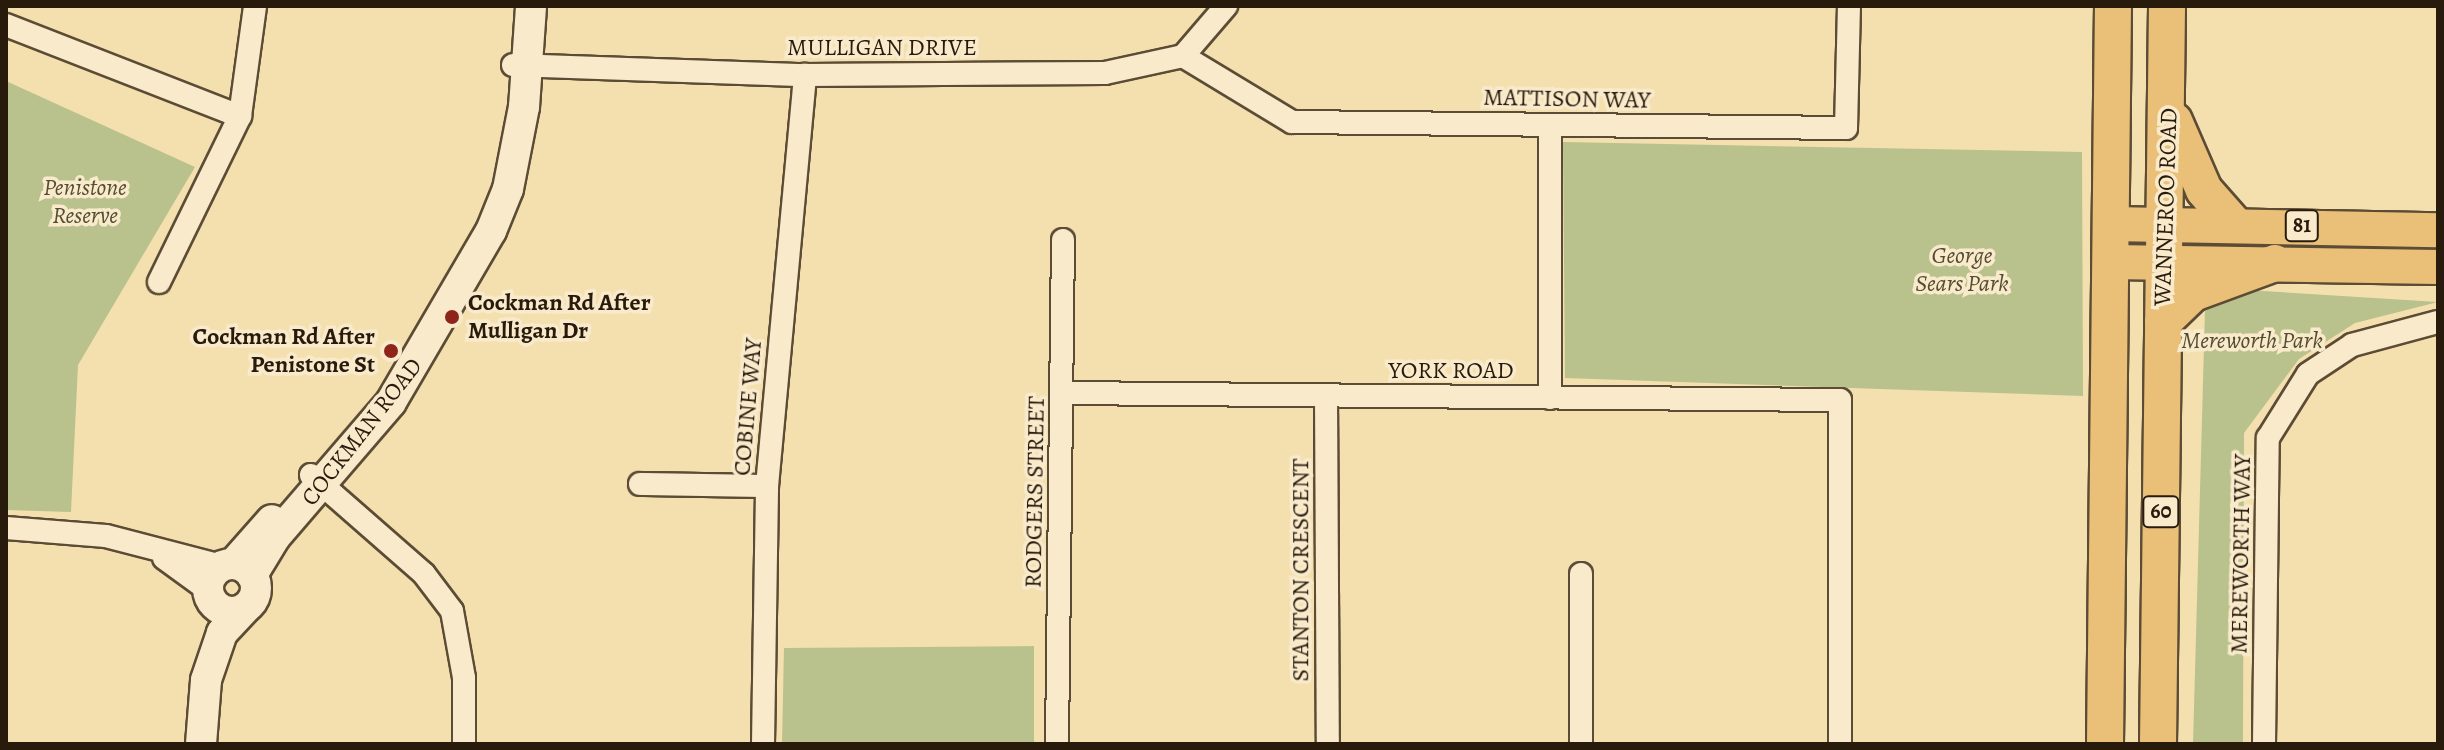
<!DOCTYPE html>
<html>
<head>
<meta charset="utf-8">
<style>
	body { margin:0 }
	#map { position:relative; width:2444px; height:750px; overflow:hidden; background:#f4dfaf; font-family:Alegreya,serif }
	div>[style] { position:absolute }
	.green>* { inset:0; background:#b9c28c }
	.roads { filter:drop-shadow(2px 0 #5c4c35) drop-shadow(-2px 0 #5c4c35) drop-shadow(0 2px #5c4c35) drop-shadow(0 -2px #5c4c35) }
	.minor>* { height:22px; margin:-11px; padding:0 11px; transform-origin:11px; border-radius:11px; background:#f8eacb }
	.secondary>* { height:30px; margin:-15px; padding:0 15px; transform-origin:15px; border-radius:15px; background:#f8eacb }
	.secondary>.ring { margin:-15px; padding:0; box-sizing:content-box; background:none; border:30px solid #f8eacb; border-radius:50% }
	.primary>* { height:34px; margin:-17px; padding:0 17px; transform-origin:17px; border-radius:17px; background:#eac078 }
	.trunk>* { height:36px; margin:-18px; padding:0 18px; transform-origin:18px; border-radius:18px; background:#eac078 }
	.dots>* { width:22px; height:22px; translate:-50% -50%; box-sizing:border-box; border:4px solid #f8eacb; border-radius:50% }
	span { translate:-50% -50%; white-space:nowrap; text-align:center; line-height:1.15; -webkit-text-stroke:7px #f8eacb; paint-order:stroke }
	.shield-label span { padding:2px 6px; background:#f8eacb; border:2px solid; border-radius:6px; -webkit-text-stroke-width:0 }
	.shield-label { font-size:22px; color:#291b0c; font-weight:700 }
	.street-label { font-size:24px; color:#291b0c }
	.park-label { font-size:24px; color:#544d32; font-style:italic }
	.poi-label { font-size:24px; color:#291b0c; font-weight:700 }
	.left { translate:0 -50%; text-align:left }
	.right { translate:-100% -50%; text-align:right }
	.frame { position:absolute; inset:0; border:8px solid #291b0c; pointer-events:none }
</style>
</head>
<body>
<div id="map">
	<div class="green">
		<i style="clip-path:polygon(6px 81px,195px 167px,78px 365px,71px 512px,6px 510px)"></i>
		<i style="clip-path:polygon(1563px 142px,2082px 152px,2083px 396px,1565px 378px)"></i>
		<i style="clip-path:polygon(2247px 290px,2438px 302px,2355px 323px,2299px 359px,2244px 433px,2243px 744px,2193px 744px,2205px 309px)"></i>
		<i style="clip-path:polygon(1034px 646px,1034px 744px,782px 744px,784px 648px)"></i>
	</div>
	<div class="roads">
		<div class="minor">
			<i style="left:6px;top:25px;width:251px;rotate:21.3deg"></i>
			<i style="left:1183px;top:56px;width:127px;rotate:31.2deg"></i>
			<i style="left:1292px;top:122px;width:554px;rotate:0.62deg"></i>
			<i style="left:1846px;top:128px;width:122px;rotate:-88.6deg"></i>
			<i style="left:513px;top:65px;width:292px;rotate:2deg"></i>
			<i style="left:805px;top:75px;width:300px;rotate:-0.4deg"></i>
			<i style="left:1105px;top:73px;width:80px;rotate:-12.3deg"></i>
			<i style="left:1183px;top:56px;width:66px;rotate:-49.3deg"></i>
			<i style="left:1550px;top:125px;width:273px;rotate:90deg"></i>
			<i style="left:159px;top:282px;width:185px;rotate:-64deg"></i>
			<i style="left:240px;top:116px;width:111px;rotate:-82.2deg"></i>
			<i style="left:1063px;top:393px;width:777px;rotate:0.52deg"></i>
			<i style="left:1840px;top:400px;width:344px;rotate:90deg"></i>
			<i style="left:1326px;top:396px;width:348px;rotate:89.7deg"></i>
			<i style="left:311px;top:475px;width:150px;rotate:41.2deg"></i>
			<i style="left:424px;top:574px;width:46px;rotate:52.9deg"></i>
			<i style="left:452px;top:611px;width:68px;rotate:79.8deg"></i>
			<i style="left:464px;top:678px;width:66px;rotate:90deg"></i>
			<i style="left:640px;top:484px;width:127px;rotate:0.9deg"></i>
			<i style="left:6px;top:528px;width:100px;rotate:4.6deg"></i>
			<i style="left:106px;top:536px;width:120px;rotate:14.5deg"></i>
			<i style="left:164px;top:558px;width:54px;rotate:36deg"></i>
			<i style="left:1581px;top:574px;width:170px;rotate:90deg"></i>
			<i style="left:763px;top:744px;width:258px;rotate:-89.1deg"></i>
			<i style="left:767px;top:486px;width:413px;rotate:-84.7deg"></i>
			<i style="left:1057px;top:744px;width:504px;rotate:-89.32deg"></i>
			<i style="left:2264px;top:744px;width:306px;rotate:-89.3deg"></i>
			<i style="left:2268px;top:438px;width:75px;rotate:-58deg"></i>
			<i style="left:2308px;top:374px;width:53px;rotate:-33.4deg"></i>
			<i style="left:2352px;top:345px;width:89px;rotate:-15deg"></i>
		</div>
		<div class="secondary">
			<i style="left:234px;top:563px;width:57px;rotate:-48.5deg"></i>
			<i class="ring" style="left:208px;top:564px;width:18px;height:18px"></i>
			<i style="left:252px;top:575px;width:44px;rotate:-58.8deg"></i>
			<i style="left:275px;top:537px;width:178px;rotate:-49.3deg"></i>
			<i style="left:391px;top:402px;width:198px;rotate:-59.7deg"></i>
			<i style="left:491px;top:231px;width:45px;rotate:-68deg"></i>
			<i style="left:508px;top:189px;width:84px;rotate:-79deg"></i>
			<i style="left:524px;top:107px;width:101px;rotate:-86deg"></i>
			<i style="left:201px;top:744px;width:64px;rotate:-85.5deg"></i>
			<i style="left:206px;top:680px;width:50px;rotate:-71.2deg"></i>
			<i style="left:222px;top:633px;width:35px;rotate:-47deg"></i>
		</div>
		<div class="primary">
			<i style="left:2112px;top:224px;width:326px;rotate:1.1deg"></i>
			<i style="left:2112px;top:262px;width:326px;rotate:0.9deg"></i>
		</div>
		<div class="trunk">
			<i style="left:2174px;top:121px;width:75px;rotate:66.5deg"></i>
			<i style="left:2204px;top:190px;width:45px;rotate:48.6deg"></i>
			<i style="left:2163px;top:322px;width:42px;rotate:-44deg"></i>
			<i style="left:2193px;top:293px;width:87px;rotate:-20.1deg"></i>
			<i style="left:2105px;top:744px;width:738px;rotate:-89.38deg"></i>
			<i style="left:2158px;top:744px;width:738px;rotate:-89.3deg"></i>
		</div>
	</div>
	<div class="dots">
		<i style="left:452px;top:317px;background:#8f2418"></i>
		<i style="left:391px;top:351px;background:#8f2418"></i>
	</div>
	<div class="shield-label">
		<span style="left:2302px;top:226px">81</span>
		<span style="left:2161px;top:512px">60</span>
	</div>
	<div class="street-label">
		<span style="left:882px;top:48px">MULLIGAN DRIVE</span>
		<span style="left:1567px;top:99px;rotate:1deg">MATTISON WAY</span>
		<span style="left:2166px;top:207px;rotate:-88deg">WANNEROO ROAD</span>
		<span style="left:1451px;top:371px">YORK ROAD</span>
		<span style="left:748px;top:407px;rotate:-85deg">COBINE WAY</span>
		<span style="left:362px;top:432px;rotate:-52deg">COCKMAN ROAD</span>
		<span style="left:1035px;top:492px;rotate:-89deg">RODGERS STREET</span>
		<span style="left:2241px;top:554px;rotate:-89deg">MEREWORTH WAY</span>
		<span style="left:1301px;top:570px;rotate:-90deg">STANTON CRESCENT</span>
	</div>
	<div class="park-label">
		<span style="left:85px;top:202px">Penistone<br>Reserve</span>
		<span style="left:1962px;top:270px">George<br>Sears Park</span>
		<span style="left:2252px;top:341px">Mereworth Park</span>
	</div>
	<div class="poi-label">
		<span class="left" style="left:468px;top:317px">Cockman Rd After<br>Mulligan Dr</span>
		<span class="right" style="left:375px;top:351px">Cockman Rd After<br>Penistone St</span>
	</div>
	<div class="frame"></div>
</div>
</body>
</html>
